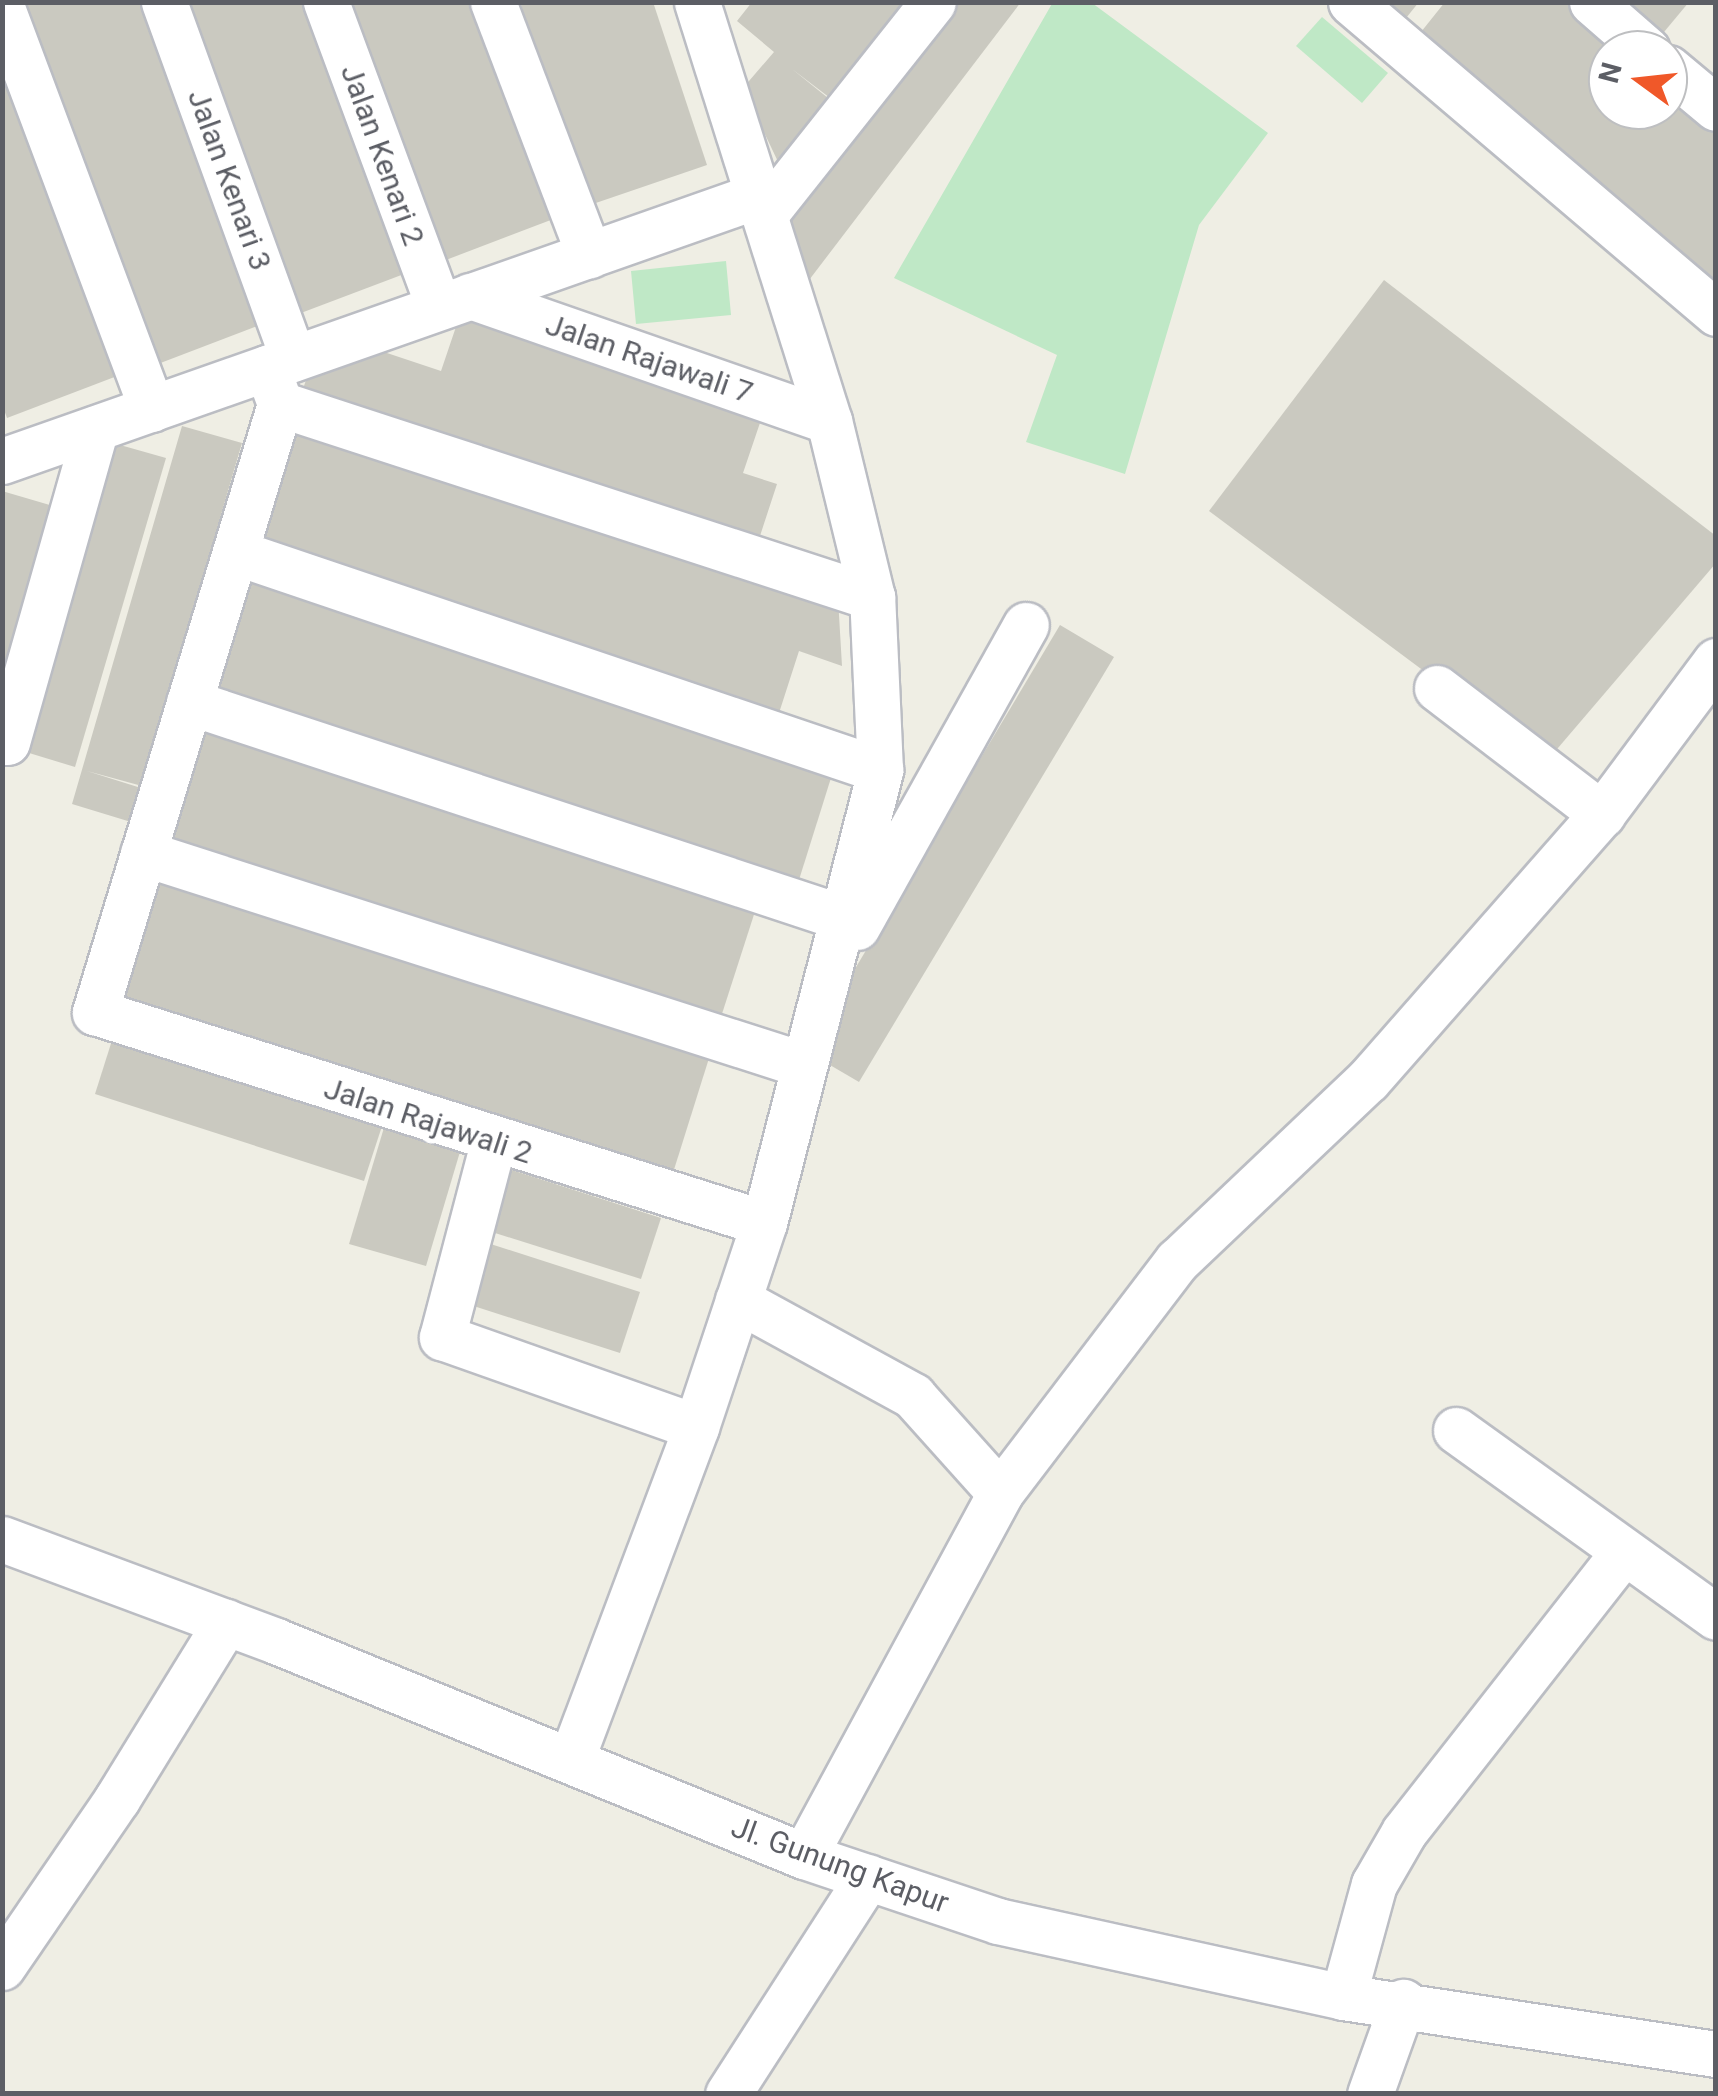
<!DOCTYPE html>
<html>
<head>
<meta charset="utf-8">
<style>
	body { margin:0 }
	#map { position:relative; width:1718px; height:2096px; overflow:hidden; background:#efeee4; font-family:Roboto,sans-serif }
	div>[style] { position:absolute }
	.green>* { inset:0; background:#bfe8c6 }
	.building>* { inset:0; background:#cac9c0 }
	.roads { filter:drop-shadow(2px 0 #bbbdc3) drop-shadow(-2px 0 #bbbdc3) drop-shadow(0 2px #bbbdc3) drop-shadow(0 -2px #bbbdc3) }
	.minor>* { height:45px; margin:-22.5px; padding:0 22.5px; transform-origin:22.5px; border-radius:22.5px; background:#fff }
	span { translate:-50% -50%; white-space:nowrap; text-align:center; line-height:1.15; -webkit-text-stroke:10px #fff; paint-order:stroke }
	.street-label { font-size:30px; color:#5c5e65 }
	.frame { position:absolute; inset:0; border:5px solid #5c5e65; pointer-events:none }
	.north { position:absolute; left:1588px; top:30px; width:100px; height:100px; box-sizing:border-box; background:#fff; border:2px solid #bebfc1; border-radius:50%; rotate:285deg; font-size:28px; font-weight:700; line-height:40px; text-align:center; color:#5c5e65 }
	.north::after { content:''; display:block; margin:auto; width:35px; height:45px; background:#f05829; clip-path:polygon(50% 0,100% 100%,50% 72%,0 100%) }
</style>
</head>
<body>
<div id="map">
	<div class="green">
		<i style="clip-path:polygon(1053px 2px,1092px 3px,1268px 133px,1199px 225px,1125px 474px,1026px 442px,1057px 355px,894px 278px)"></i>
		<i style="clip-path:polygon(1322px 17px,1388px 73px,1362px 103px,1296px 46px)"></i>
		<i style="clip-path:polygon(726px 261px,731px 315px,636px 324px,631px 271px)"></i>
	</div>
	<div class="building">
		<i style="clip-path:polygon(14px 2px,149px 2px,268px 322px,150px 367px)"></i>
		<i style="clip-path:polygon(177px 2px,312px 2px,412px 271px,293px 316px)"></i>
		<i style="clip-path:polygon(341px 2px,475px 2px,556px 218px,438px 263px)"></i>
		<i style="clip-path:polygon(520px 2px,653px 2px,707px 165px,587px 206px)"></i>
		<i style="clip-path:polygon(752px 2px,914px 2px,834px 101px,792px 69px,833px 102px,781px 168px,743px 88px,774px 52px,737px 21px)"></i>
		<i style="clip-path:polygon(947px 2px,1021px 2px,803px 288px,780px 215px)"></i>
		<i style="clip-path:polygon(1378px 2px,1419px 2px,1402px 23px)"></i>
		<i style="clip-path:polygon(1445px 2px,1573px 2px,1630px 50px,1608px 50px,1608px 110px,1668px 110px,1668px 83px,1716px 122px,1716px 287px,1417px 37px)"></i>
		<i style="clip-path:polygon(1616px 2px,1689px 2px,1659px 38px)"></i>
		<i style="clip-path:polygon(2px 46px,125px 373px,7px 418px,2px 404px)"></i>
		<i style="clip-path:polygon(1384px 280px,1716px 536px,1716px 563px,1546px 762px,1209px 511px)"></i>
		<i style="clip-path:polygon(461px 312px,763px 414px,743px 473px,777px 484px,757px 545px,302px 392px,312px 362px,360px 344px,441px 371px)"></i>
		<i style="clip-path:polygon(293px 424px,838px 598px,842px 666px,799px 651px,779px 713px,254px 545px)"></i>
		<i style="clip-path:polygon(182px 426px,242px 443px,142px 786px,87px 771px,141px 788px,131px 822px,72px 804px)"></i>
		<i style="clip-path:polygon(106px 441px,166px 458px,75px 767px,16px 749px)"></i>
		<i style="clip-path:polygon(2px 491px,60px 508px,2px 698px)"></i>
		<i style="clip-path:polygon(246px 574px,836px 762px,798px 883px,208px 694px)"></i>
		<i style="clip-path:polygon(1060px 625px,1114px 657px,859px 1082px,806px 1051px)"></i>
		<i style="clip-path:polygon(200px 721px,759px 899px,720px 1020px,162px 841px)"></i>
		<i style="clip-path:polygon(151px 876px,710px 1055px,672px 1176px,113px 997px)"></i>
		<i style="clip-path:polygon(114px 1034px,384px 1120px,364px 1181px,95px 1094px)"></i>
		<i style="clip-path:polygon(386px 1121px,462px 1145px,426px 1266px,349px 1244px)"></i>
		<i style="clip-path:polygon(493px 1164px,661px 1218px,641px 1279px,473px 1226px)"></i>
		<i style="clip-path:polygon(472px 1238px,640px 1292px,620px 1353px,452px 1299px)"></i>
	</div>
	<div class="roads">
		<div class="minor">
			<i style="left:164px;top:2px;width:379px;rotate:70.1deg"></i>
			<i style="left:326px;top:2px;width:325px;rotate:69.7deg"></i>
			<i style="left:493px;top:2px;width:271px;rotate:69.2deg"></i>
			<i style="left:1351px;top:2px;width:480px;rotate:40.4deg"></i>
			<i style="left:1592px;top:2px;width:73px;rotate:41.1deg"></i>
			<i style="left:2px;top:8px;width:428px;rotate:69.5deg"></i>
			<i style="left:1668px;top:68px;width:62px;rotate:39.8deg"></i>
			<i style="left:765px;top:214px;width:270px;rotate:-51.6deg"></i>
			<i style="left:470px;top:296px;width:380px;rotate:19.2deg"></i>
			<i style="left:267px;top:368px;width:38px;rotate:70deg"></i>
			<i style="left:280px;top:404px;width:636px;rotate:106.92deg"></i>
			<i style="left:95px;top:1012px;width:701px;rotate:17.51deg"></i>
			<i style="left:280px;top:404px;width:623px;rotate:18.06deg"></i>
			<i style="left:2px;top:461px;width:802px;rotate:-19.36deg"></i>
			<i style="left:235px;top:552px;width:681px;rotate:18.67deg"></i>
			<i style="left:1437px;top:688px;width:208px;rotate:37.4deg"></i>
			<i style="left:189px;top:702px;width:690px;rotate:18.25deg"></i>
			<i style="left:2px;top:740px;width:5px;rotate:22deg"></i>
			<i style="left:7px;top:742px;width:326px;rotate:-74.2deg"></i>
			<i style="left:143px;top:853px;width:691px;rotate:17.78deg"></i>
			<i style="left:857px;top:927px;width:346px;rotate:-60.8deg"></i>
			<i style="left:493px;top:1143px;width:201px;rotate:104.7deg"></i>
			<i style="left:442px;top:1337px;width:269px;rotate:19.5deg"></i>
			<i style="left:738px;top:1300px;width:200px;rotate:28.7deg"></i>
			<i style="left:913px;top:1396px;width:130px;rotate:48.1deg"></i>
			<i style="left:1456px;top:1430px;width:320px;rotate:35.7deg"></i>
			<i style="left:2px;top:1539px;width:292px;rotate:20.4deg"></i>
			<i style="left:276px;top:1641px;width:570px;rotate:22.16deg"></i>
			<i style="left:804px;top:1856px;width:205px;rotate:18.5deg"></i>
			<i style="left:998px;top:1921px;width:353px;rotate:12.4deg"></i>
			<i style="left:1343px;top:1997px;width:377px;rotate:8.7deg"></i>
			<i style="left:571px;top:1760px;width:356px;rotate:-69.4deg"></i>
			<i style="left:696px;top:1427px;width:215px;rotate:-71.6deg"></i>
			<i style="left:764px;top:1223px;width:468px;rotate:-75.6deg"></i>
			<i style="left:880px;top:770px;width:173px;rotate:-92.6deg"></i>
			<i style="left:872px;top:597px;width:181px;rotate:-103.7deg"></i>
			<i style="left:829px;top:421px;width:439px;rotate:-107.5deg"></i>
			<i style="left:804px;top:1856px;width:413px;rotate:-61.6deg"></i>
			<i style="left:1000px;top:1493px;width:292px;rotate:-52.7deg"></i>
			<i style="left:1177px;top:1261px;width:263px;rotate:-43.5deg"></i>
			<i style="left:1368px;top:1080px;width:354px;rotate:-48.7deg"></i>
			<i style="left:1602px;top:814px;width:191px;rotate:-53.3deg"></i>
			<i style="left:2px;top:1967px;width:204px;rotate:-55.6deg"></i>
			<i style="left:117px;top:1799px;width:208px;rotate:-58.4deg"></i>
			<i style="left:1343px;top:1997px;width:117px;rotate:-74.7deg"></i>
			<i style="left:1374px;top:1884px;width:60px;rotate:-60deg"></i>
			<i style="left:1404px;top:1832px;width:355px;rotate:-51.9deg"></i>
			<i style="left:728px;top:2094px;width:258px;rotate:-57.2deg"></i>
			<i style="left:1370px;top:2094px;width:98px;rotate:-70.3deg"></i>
		</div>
	</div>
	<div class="street-label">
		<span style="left:382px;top:155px;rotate:70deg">Jalan Kenari 2</span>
		<span style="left:229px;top:180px;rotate:70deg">Jalan Kenari 3</span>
		<span style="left:649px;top:359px;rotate:19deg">Jalan Rajawali 7</span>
		<span style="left:428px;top:1121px;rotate:18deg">Jalan Rajawali 2</span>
		<span style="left:840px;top:1865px;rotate:20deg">Jl. Gunung Kapur</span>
	</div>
	<div class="frame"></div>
	<div class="north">N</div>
</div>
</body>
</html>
